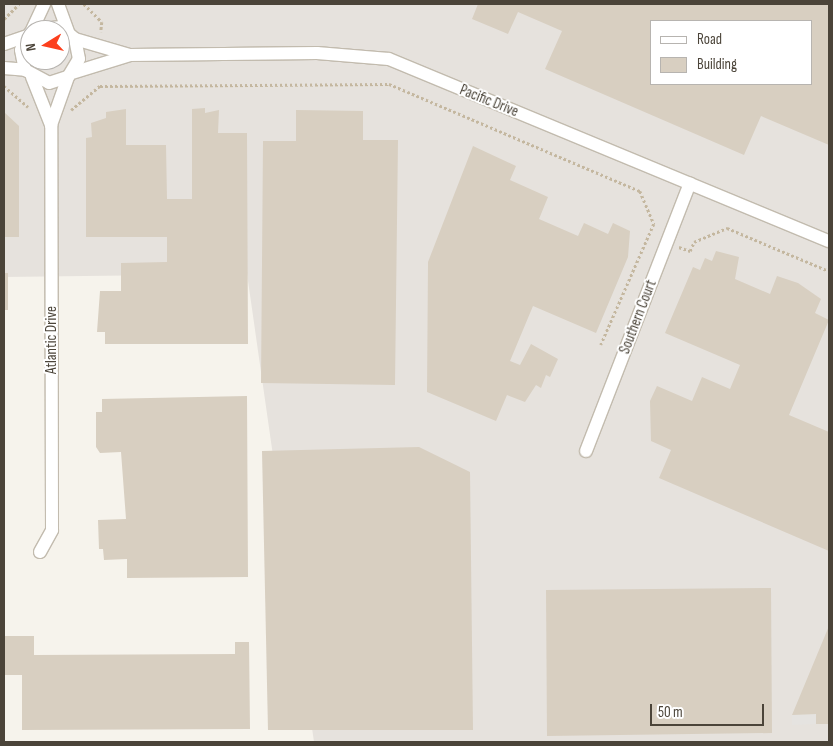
<!DOCTYPE html>
<html>
<head>
<meta charset="utf-8">
<style>
	body { margin:0 }
	#map { position:relative; width:833px; height:746px; overflow:hidden; background:#f6f3ec; font-family:"Sofia Sans Condensed",sans-serif }
	div>[style] { position:absolute }
	.industrial>* { inset:0; background:#e6e2dd }
	.parking>* { inset:0; background:#e5e3e0 }
	.building>* { inset:0; background:#d8cfc1 }
	.path>* { height:2.5px; margin-top:-1.25px; transform-origin:0; background:repeating-linear-gradient(90deg,#c4b79f 0 2.5px,transparent 0 5px) }
	.roads { filter:drop-shadow(1px 0 #c2bbae) drop-shadow(-1px 0 #c2bbae) drop-shadow(0 1px #c2bbae) drop-shadow(0 -1px #c2bbae) }
	.street>* { height:12px; margin:-6px; padding:0 6px; transform-origin:6px; border-radius:6px; background:#fff }
	span { translate:-50% -50%; white-space:nowrap; text-align:center; line-height:1.15; -webkit-text-stroke:4px #fff; paint-order:stroke }
	.street-label { font-size:15px; color:#4b4439 }
	.frame { position:absolute; inset:0; border:5px solid #4b4439; pointer-events:none }
	.legend { position:absolute; left:650px; top:20px; width:162px; height:65px; box-sizing:border-box; background:#fff; border:1px solid #b7b4b0; margin:0; padding:6px 9px; list-style:none; font-size:15px; color:#4b4439 }
	.legend li { display:flex; align-items:center; gap:10px; height:25px }
	.legend b { width:25px; border:1px solid #b7b4b0 }
	.north { position:absolute; left:20px; top:20px; width:50px; height:50px; box-sizing:border-box; background:#fff; border:1px solid #b7b4b0; border-radius:50%; rotate:261deg; font-size:14px; font-weight:700; line-height:20px; text-align:center; color:#4b4439 }
	.north::after { content:''; display:block; margin:auto; width:18px; height:22px; background:#fc3f1d; clip-path:polygon(50% 0,100% 100%,50% 72%,0 100%) }
	.scale { position:absolute; left:650px; top:704px; width:114px; height:22px; box-sizing:border-box; border:2px solid #4b4439; border-top:0; padding-left:6px; font-size:15px; line-height:18px; white-space:nowrap; color:#4b4439; -webkit-text-stroke:4px #fff; paint-order:stroke }
</style>
</head>
<body>
<div id="map">
	<div class="industrial">
		<i style="clip-path:polygon(evenodd,4px 4px,829px 4px,829px 742px,314px 742px,247px 274px,4px 277px,4px 4px,652px 21px,812px 21px,812px 84px,652px 84px,652px 21px,4px 4px,30px 30px,60px 30px,60px 60px,30px 60px,30px 30px)"></i>
	</div>
	<div class="parking">
		<i style="clip-path:polygon(816px 714px,816px 724px,792px 725px,792px 715px)"></i>
	</div>
	<div class="building">
		<i style="clip-path:polygon(evenodd,478px 4px,829px 4px,829px 145px,761px 116px,744px 155px,545px 69px,562px 31px,518px 12px,508px 34px,472px 19px,478px 4px,652px 21px,812px 21px,812px 84px,652px 84px,652px 21px)"></i>
		<i style="clip-path:polygon(205px 108px,205px 113px,219px 110px,218px 133px,247px 133px,248px 344px,105px 344px,105px 332px,97px 332px,100px 291px,121px 291px,121px 263px,167px 262px,167px 237px,86px 237px,86px 138px,92px 137px,91px 123px,106px 118px,106px 112px,126px 109px,126px 145px,166px 145px,167px 199px,192px 199px,192px 109px)"></i>
		<i style="clip-path:polygon(296px 110px,363px 111px,363px 140px,398px 140px,395px 385px,261px 383px,263px 141px,296px 141px)"></i>
		<i style="clip-path:polygon(4px 112px,19px 126px,19px 237px,4px 237px)"></i>
		<i style="clip-path:polygon(473px 146px,516px 166px,510px 180px,548px 197px,539px 219px,578px 236px,584px 223px,608px 234px,613px 223px,630px 231px,628px 257px,596px 333px,533px 306px,510px 361px,520px 365px,531px 344px,558px 359px,550px 377px,546px 375px,541px 388px,536px 385px,525px 402px,507px 395px,496px 421px,427px 392px,428px 262px)"></i>
		<i style="clip-path:polygon(716px 251px,739px 257px,735px 279px,770px 294px,777px 276px,798px 283px,821px 299px,815px 313px,829px 320px,789px 415px,829px 432px,829px 551px,659px 478px,671px 450px,651px 441px,650px 401px,657px 386px,692px 401px,702px 377px,730px 389px,740px 365px,665px 333px,693px 267px,700px 270px,705px 258px,712px 261px)"></i>
		<i style="clip-path:polygon(4px 273px,8px 273px,8px 310px,4px 310px)"></i>
		<i style="clip-path:polygon(247px 396px,248px 577px,127px 578px,127px 559px,104px 560px,103px 549px,99px 549px,98px 520px,126px 519px,121px 452px,100px 453px,96px 447px,96px 412px,102px 412px,102px 399px)"></i>
		<i style="clip-path:polygon(419px 447px,470px 472px,473px 730px,268px 730px,262px 451px)"></i>
		<i style="clip-path:polygon(771px 588px,772px 733px,547px 736px,546px 590px)"></i>
		<i style="clip-path:polygon(829px 626px,829px 724px,816px 724px,816px 714px,792px 715px)"></i>
		<i style="clip-path:polygon(4px 636px,34px 636px,34px 655px,235px 654px,235px 642px,249px 642px,250px 729px,22px 730px,22px 675px,4px 675px)"></i>
	</div>
	<div class="path">
		<i style="left:84px;top:4px;width:25px;rotate:45deg"></i>
		<i style="left:102px;top:22px;width:10px;rotate:96deg"></i>
		<i style="left:4px;top:19px;width:21px;rotate:-45deg"></i>
		<i style="left:4px;top:86px;width:32px;rotate:41deg"></i>
		<i style="left:71px;top:110px;width:38px;rotate:-40deg"></i>
		<i style="left:100px;top:86px;width:289px;rotate:-0.4deg"></i>
		<i style="left:389px;top:84px;width:273px;rotate:23.1deg"></i>
		<i style="left:640px;top:191px;width:36px;rotate:67deg"></i>
		<i style="left:654px;top:224px;width:132px;rotate:113.7deg"></i>
		<i style="left:679px;top:247px;width:12px;rotate:20deg"></i>
		<i style="left:690px;top:251px;width:10px;rotate:-66deg"></i>
		<i style="left:694px;top:242px;width:36px;rotate:-23deg"></i>
		<i style="left:727px;top:228px;width:111px;rotate:22.9deg"></i>
	</div>
	<div class="roads">
		<div class="street">
			<i style="left:58px;top:4px;width:29px;rotate:70deg"></i>
			<i style="left:32px;top:30px;width:29px;rotate:-65deg"></i>
			<i style="left:30px;top:33px;width:19px;rotate:118deg"></i>
			<i style="left:21px;top:50px;width:20px;rotate:79deg"></i>
			<i style="left:25px;top:70px;width:27px;rotate:28deg"></i>
			<i style="left:49px;top:83px;width:20px;rotate:-18deg"></i>
			<i style="left:68px;top:77px;width:21px;rotate:-59deg"></i>
			<i style="left:79px;top:59px;width:20px;rotate:-101deg"></i>
			<i style="left:75px;top:39px;width:18px;rotate:-139deg"></i>
			<i style="left:61px;top:27px;width:27px;rotate:174deg"></i>
			<i style="left:75px;top:39px;width:57px;rotate:16.2deg"></i>
			<i style="left:4px;top:44px;width:24px;rotate:-19deg"></i>
			<i style="left:4px;top:68px;width:21px;rotate:5deg"></i>
			<i style="left:72px;top:73px;width:61px;rotate:-17.2deg"></i>
			<i style="left:130px;top:55px;width:187px;rotate:-0.6deg"></i>
			<i style="left:317px;top:53px;width:72px;rotate:4.8deg"></i>
			<i style="left:389px;top:59px;width:476px;rotate:22.5deg"></i>
			<i style="left:32px;top:77px;width:52px;rotate:68.4deg"></i>
			<i style="left:586px;top:451px;width:287px;rotate:-68.8deg"></i>
			<i style="left:40px;top:552px;width:25px;rotate:-61deg"></i>
			<i style="left:52px;top:530px;width:405px;rotate:-90.1deg"></i>
			<i style="left:51px;top:125px;width:51px;rotate:-70.5deg"></i>
		</div>
	</div>
	<div class="street-label">
		<span style="left:489px;top:101px;rotate:22deg">Pacific Drive</span>
		<span style="left:638px;top:317px;rotate:-69deg">Southern Court</span>
		<span style="left:52px;top:340px;rotate:-90deg">Atlantic Drive</span>
	</div>
	<div class="frame"></div>
	<ul class="legend">
	<li><b style="height:6px;background:#fff"></b>Road</li>
	<li><b style="height:14px;background:#d8cfc1"></b>Building</li>
	</ul>
	<div class="north">N</div>
	<div class="scale">50 m</div>
</div>
</body>
</html>
